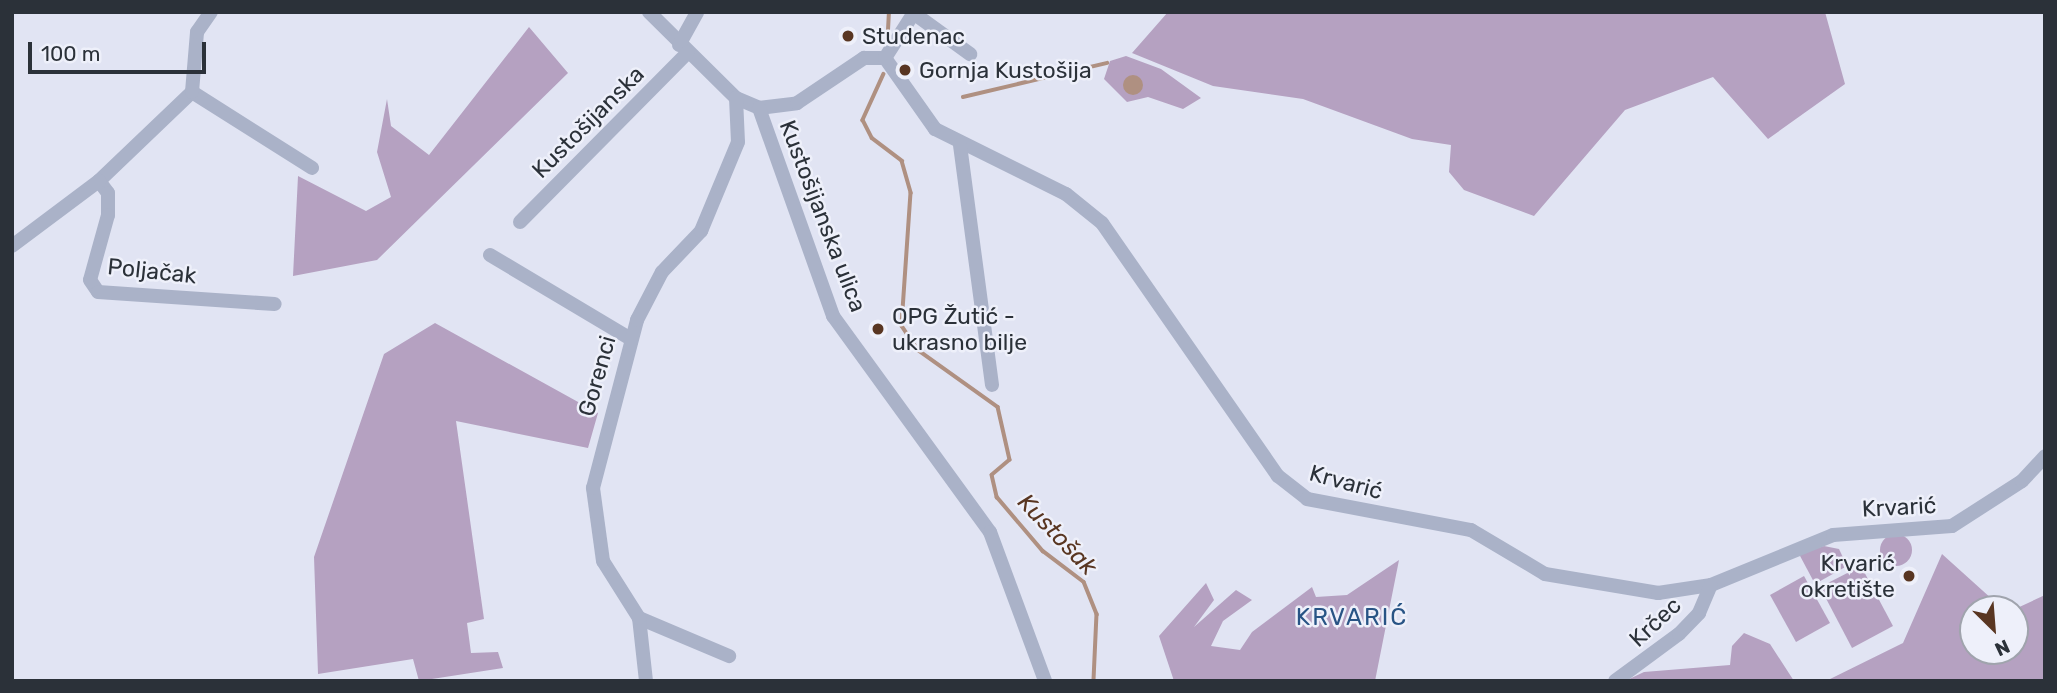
<!DOCTYPE html>
<html>
<head>
<meta charset="utf-8">
<style>
	body { margin:0 }
	#map { position:relative; width:2057px; height:693px; overflow:hidden; background:#e1e4f3; font-family:Rubik,sans-serif }
	div>[style] { position:absolute }
	.green>* { inset:0; background:#b5a1c1 }
	.round { border-radius:50% }
	.water>* { inset:0; background:#af9081 }
	.stream>* { height:3.5px; margin:-1.75px; padding:0 1.75px; transform-origin:1.75px; border-radius:1.75px; background:#af9081 }
	.minor>* { height:14px; margin:-7px; padding:0 7px; transform-origin:7px; border-radius:7px; background:#aab2c8 }
	.dots>* { width:19px; height:19px; translate:-50% -50%; box-sizing:border-box; border:4px solid #eef0fa; border-radius:50% }
	span { translate:-50% -50%; white-space:nowrap; text-align:center; line-height:1.15; -webkit-text-stroke:5px #eef0fa; paint-order:stroke }
	.poi-label { font-size:23px; color:#2b3139 }
	.left { translate:0 -50%; text-align:left }
	.right { translate:-100% -50%; text-align:right }
	.street-label { font-size:23px; color:#2b3139 }
	.water-label { font-size:24px; color:#593622; font-style:italic }
	.neighbourhood-label { font-size:24px; color:#285485; letter-spacing:2px }
	.frame { position:absolute; inset:0; border:14px solid #2b3139; pointer-events:none }
	.north { position:absolute; left:1959px; top:595px; width:70px; height:70px; box-sizing:border-box; background:#eef0fa; border:2px solid #a0a4ad; border-radius:50%; rotate:155deg; font-size:19px; font-weight:700; line-height:28px; text-align:center; color:#2b3139 }
	.north::after { content:''; display:block; margin:auto; width:24px; height:32px; background:#593622; clip-path:polygon(50% 0,100% 100%,50% 72%,0 100%) }
	.scale { position:absolute; left:28px; top:42px; width:178px; height:32px; box-sizing:border-box; border:4px solid #2b3139; border-top:0; padding-left:9px; font-size:21px; line-height:24px; white-space:nowrap; color:#2b3139; -webkit-text-stroke:5px #eef0fa; paint-order:stroke }
</style>
</head>
<body>
<div id="map">
	<div class="green">
		<i style="clip-path:polygon(1168px 12px,1825px 12px,1845px 84px,1768px 139px,1713px 77px,1625px 110px,1534px 216px,1464px 190px,1449px 172px,1451px 145px,1412px 139px,1303px 99px,1213px 86px,1132px 53px)"></i>
		<i style="clip-path:polygon(529px 27px,568px 73px,377px 260px,293px 276px,298px 176px,366px 211px,391px 197px,377px 152px,387px 99px,391px 126px,429px 155px)"></i>
		<i style="clip-path:polygon(1126px 56px,1161px 69px,1201px 98px,1183px 109px,1148px 97px,1127px 102px,1104px 79px,1110px 61px)"></i>
		<i style="clip-path:polygon(435px 323px,598px 413px,588px 448px,456px 421px,484px 619px,467px 623px,471px 653px,498px 652px,503px 668px,419px 681px,413px 659px,318px 674px,314px 557px,384px 354px)"></i>
		<i class="round" style="left:1880px;top:534px;width:32px;height:32px"></i>
		<i style="clip-path:polygon(1824px 546px,1839px 549px,1847px 566px,1815px 584px,1799px 554px)"></i>
		<i style="clip-path:polygon(1942px 554px,2003px 609px,1973px 609px,1973px 651px,2015px 651px,2015px 609px,2045px 595px,2045px 681px,1826px 681px,1903px 643px)"></i>
		<i style="clip-path:polygon(1399px 560px,1375px 681px,1174px 681px,1159px 636px,1206px 583px,1214px 600px,1194px 627px,1236px 590px,1252px 600px,1223px 621px,1211px 646px,1240px 650px,1252px 632px,1312px 587px,1316px 597px,1347px 595px)"></i>
		<i style="clip-path:polygon(1861px 566px,1893px 626px,1852px 648px,1820px 587px)"></i>
		<i style="clip-path:polygon(1804px 576px,1830px 623px,1796px 642px,1770px 595px)"></i>
		<i style="clip-path:polygon(1744px 633px,1770px 644px,1794px 681px,1625px 681px,1644px 672px,1730px 665px,1732px 646px)"></i>
	</div>
	<div class="water">
		<i class="round" style="left:1123px;top:75px;width:20px;height:20px"></i>
	</div>
	<div class="stream">
		<i style="left:888px;top:30px;width:18px;rotate:-87deg"></i>
		<i style="left:884px;top:74px;width:51px;rotate:114.5deg"></i>
		<i style="left:863px;top:120px;width:20px;rotate:63deg"></i>
		<i style="left:872px;top:138px;width:38px;rotate:37deg"></i>
		<i style="left:902px;top:161px;width:33px;rotate:74deg"></i>
		<i style="left:911px;top:193px;width:133px;rotate:93.9deg"></i>
		<i style="left:902px;top:326px;width:29px;rotate:56deg"></i>
		<i style="left:918px;top:350px;width:98px;rotate:35.5deg"></i>
		<i style="left:998px;top:407px;width:54px;rotate:77.2deg"></i>
		<i style="left:1010px;top:460px;width:23px;rotate:140deg"></i>
		<i style="left:992px;top:475px;width:23px;rotate:77deg"></i>
		<i style="left:997px;top:497px;width:71px;rotate:49.6deg"></i>
		<i style="left:1043px;top:551px;width:51px;rotate:37.1deg"></i>
		<i style="left:1084px;top:582px;width:35px;rotate:68deg"></i>
		<i style="left:1097px;top:614px;width:67px;rotate:92.6deg"></i>
		<i style="left:963px;top:97px;width:148px;rotate:-13.3deg"></i>
	</div>
	<div class="minor">
		<i style="left:649px;top:12px;width:122px;rotate:44.7deg"></i>
		<i style="left:736px;top:98px;width:25px;rotate:23deg"></i>
		<i style="left:759px;top:108px;width:38px;rotate:-7deg"></i>
		<i style="left:797px;top:103px;width:81px;rotate:-33.9deg"></i>
		<i style="left:864px;top:58px;width:21px"></i>
		<i style="left:885px;top:58px;width:87px;rotate:54.8deg"></i>
		<i style="left:935px;top:129px;width:146px;rotate:26.4deg"></i>
		<i style="left:1066px;top:194px;width:46px;rotate:38.9deg"></i>
		<i style="left:1102px;top:223px;width:308px;rotate:55.2deg"></i>
		<i style="left:1278px;top:476px;width:37px;rotate:38deg"></i>
		<i style="left:1307px;top:499px;width:167px;rotate:10.7deg"></i>
		<i style="left:1471px;top:530px;width:86px;rotate:30.7deg"></i>
		<i style="left:1545px;top:574px;width:115px;rotate:9.5deg"></i>
		<i style="left:1658px;top:593px;width:54px;rotate:-8.6deg"></i>
		<i style="left:1711px;top:585px;width:132px;rotate:-22.3deg"></i>
		<i style="left:1833px;top:535px;width:119px;rotate:-4.3deg"></i>
		<i style="left:1952px;top:526px;width:83px;rotate:-32.7deg"></i>
		<i style="left:2022px;top:481px;width:34px;rotate:-47deg"></i>
		<i style="left:912px;top:12px;width:72px;rotate:35.9deg"></i>
		<i style="left:679px;top:45px;width:38px;rotate:-61deg"></i>
		<i style="left:885px;top:58px;width:52px;rotate:-57.5deg"></i>
		<i style="left:192px;top:92px;width:129px;rotate:136.3deg"></i>
		<i style="left:99px;top:181px;width:15px;rotate:53deg"></i>
		<i style="left:108px;top:193px;width:22px;rotate:90deg"></i>
		<i style="left:108px;top:215px;width:67px;rotate:105.5deg"></i>
		<i style="left:90px;top:280px;width:14px;rotate:56deg"></i>
		<i style="left:98px;top:292px;width:177px;rotate:3.9deg"></i>
		<i style="left:192px;top:92px;width:142px;rotate:32.3deg"></i>
		<i style="left:192px;top:92px;width:60px;rotate:-85.2deg"></i>
		<i style="left:197px;top:32px;width:24px;rotate:-55deg"></i>
		<i style="left:759px;top:108px;width:221px;rotate:70.4deg"></i>
		<i style="left:833px;top:316px;width:267px;rotate:54deg"></i>
		<i style="left:990px;top:532px;width:159px;rotate:69.7deg"></i>
		<i style="left:960px;top:145px;width:242px;rotate:82.4deg"></i>
		<i style="left:520px;top:222px;width:238px;rotate:-45.3deg"></i>
		<i style="left:12px;top:246px;width:109px;rotate:-36.8deg"></i>
		<i style="left:490px;top:255px;width:164px;rotate:30.8deg"></i>
		<i style="left:639px;top:618px;width:98px;rotate:22.9deg"></i>
		<i style="left:646px;top:681px;width:63px;rotate:-96.3deg"></i>
		<i style="left:639px;top:618px;width:67px;rotate:-122.3deg"></i>
		<i style="left:603px;top:561px;width:74px;rotate:-97.8deg"></i>
		<i style="left:593px;top:488px;width:174px;rotate:-75.3deg"></i>
		<i style="left:637px;top:320px;width:54px;rotate:-62.5deg"></i>
		<i style="left:662px;top:272px;width:57px;rotate:-46.4deg"></i>
		<i style="left:701px;top:231px;width:96px;rotate:-67.4deg"></i>
		<i style="left:738px;top:142px;width:44px;rotate:-92.6deg"></i>
		<i style="left:1615px;top:681px;width:79px;rotate:-36.3deg"></i>
		<i style="left:1679px;top:634px;width:29px;rotate:-46deg"></i>
		<i style="left:1699px;top:613px;width:30px;rotate:-67deg"></i>
	</div>
	<div class="dots">
		<i style="left:848px;top:36px;background:#593622"></i>
		<i style="left:905px;top:70px;background:#593622"></i>
		<i style="left:878px;top:329px;background:#593622"></i>
		<i style="left:1909px;top:576px;background:#593622"></i>
	</div>
	<div class="poi-label">
		<span class="left" style="left:862px;top:36px">Studenac</span>
		<span class="left" style="left:919px;top:70px">Gornja Kustošija</span>
		<span class="left" style="left:892px;top:329px">OPG Žutić -<br>ukrasno bilje</span>
		<span class="right" style="left:1895px;top:576px">Krvarić<br>okretište</span>
	</div>
	<div class="street-label">
		<span style="left:588px;top:122px;rotate:-45deg">Kustošijanska</span>
		<span style="left:823px;top:216px;rotate:69deg">Kustošijanska ulica</span>
		<span style="left:152px;top:271px;rotate:6deg">Poljačak</span>
		<span style="left:597px;top:376px;rotate:-74deg">Gorenci</span>
		<span style="left:1346px;top:482px;rotate:15deg">Krvarić</span>
		<span style="left:1899px;top:507px;rotate:-3deg">Krvarić</span>
		<span style="left:1655px;top:622px;rotate:-43deg">Krčec</span>
	</div>
	<div class="water-label">
		<span style="left:1057px;top:535px;rotate:46deg">Kustošak</span>
	</div>
	<div class="neighbourhood-label">
		<span style="left:1352px;top:618px">KRVARIĆ</span>
	</div>
	<div class="frame"></div>
	<div class="north">N</div>
	<div class="scale">100 m</div>
</div>
</body>
</html>
